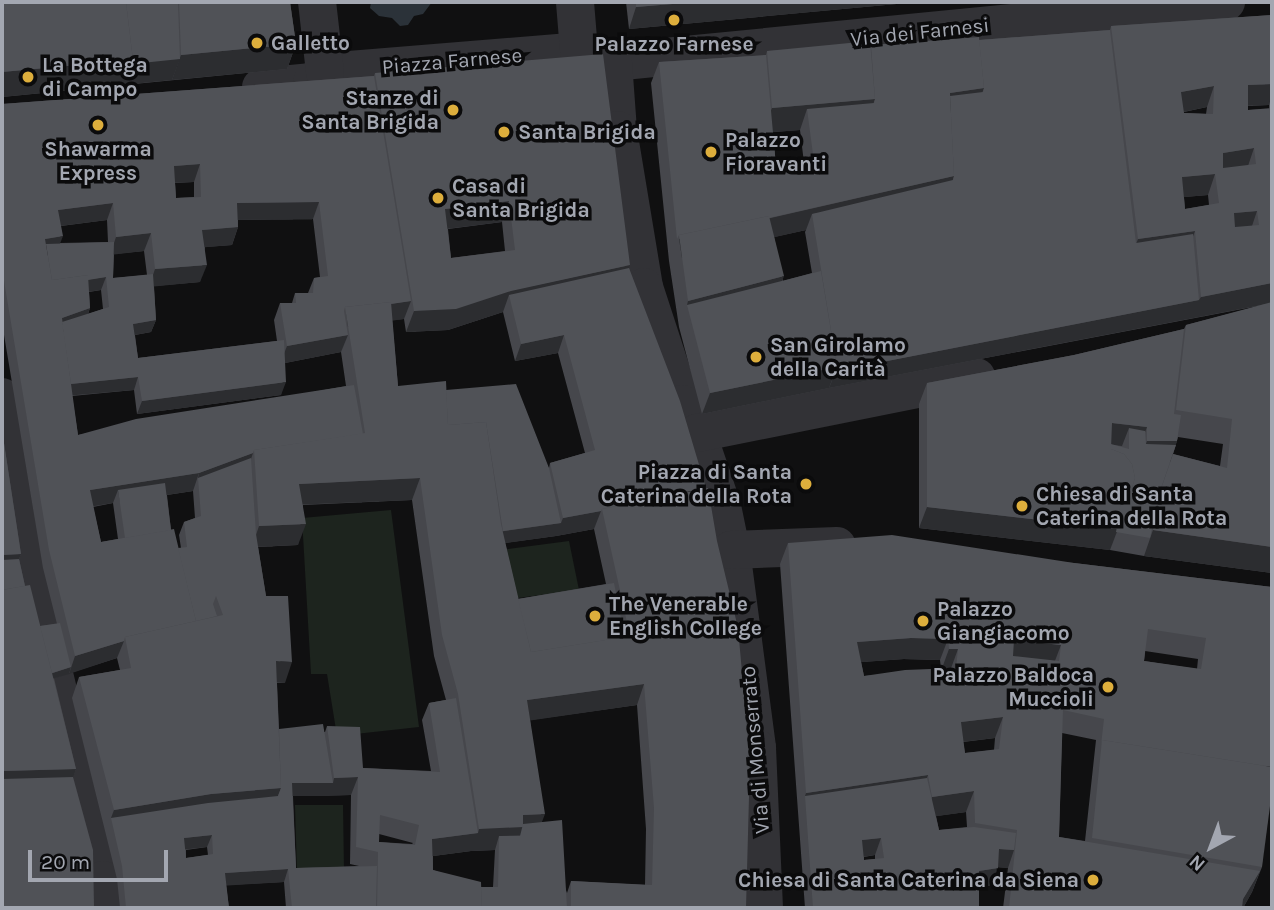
<!DOCTYPE html>
<html>
<head>
<meta charset="utf-8">
<style>
	body { margin:0 }
	#map { position:relative; width:1274px; height:910px; overflow:hidden; background:#101011; font-family:Karla,sans-serif }
	div>[style] { position:absolute }
	.green>* { inset:0; background:#1d241e }
	.water>* { inset:0; background:#2b3239 }
	.street>* { height:38px; margin:-19px; padding:0 19px; transform-origin:19px; border-radius:19px; background:#323236 }
	.wall>* { inset:0; background:#46474c }
	.shaded-wall>* { inset:0; background:#2c2d30 }
	.building>* { inset:0; background:#505257 }
	.dots>* { width:19px; height:19px; translate:-50% -50%; box-sizing:border-box; border:4px solid #0b0b0c; border-radius:50% }
	span { translate:-50% -50%; white-space:nowrap; text-align:center; line-height:1.15; -webkit-text-stroke:7px #0b0b0c; paint-order:stroke }
	.street-label { font-size:21px; color:#a3a7b1 }
	.poi-label { font-size:21px; color:#a3a7b1; font-weight:700 }
	.left { translate:0 -50%; text-align:left }
	.right { translate:-100% -50%; text-align:right }
	.frame { position:absolute; inset:0; border:4px solid #a3a7b1; pointer-events:none }
	.north { position:absolute; left:1176px; top:812px; width:70px; height:70px; -webkit-text-stroke:5px #0b0b0c; paint-order:stroke; rotate:221deg; font-size:19px; font-weight:700; line-height:28px; text-align:center; color:#a3a7b1 }
	.north::after { content:''; display:block; margin:auto; width:24px; height:32px; background:#a3a7b1; clip-path:polygon(50% 0,100% 100%,50% 72%,0 100%) }
	.scale { position:absolute; left:28px; top:850px; width:140px; height:32px; box-sizing:border-box; border:4px solid #a3a7b1; border-top:0; padding-left:9px; font-size:21px; line-height:24px; white-space:nowrap; color:#a3a7b1; -webkit-text-stroke:5px #0b0b0c; paint-order:stroke }
</style>
</head>
<body>
<div id="map">
	<div class="green">
		<i style="clip-path:polygon(391px 510px,419px 727px,337px 736px,327px 674px,311px 674px,302px 518px)"></i>
		<i style="clip-path:polygon(569px 541px,579px 590px,510px 599px,501px 550px)"></i>
		<i style="clip-path:polygon(295px 805px,343px 805px,344px 873px,297px 873px)"></i>
	</div>
	<div class="water">
		<i style="clip-path:polygon(371px 2px,432px 2px,423px 14px,414px 16px,408px 25px,400px 26px,392px 18px,379px 16px,370px 8px)"></i>
	</div>
	<div class="street">
		<i style="left:579px;top:51px;width:36px;rotate:18deg"></i>
		<i style="left:613px;top:62px;width:616px;rotate:-5.59deg"></i>
		<i style="left:613px;top:62px;width:68px;rotate:85.8deg"></i>
		<i style="left:618px;top:130px;width:159px;rotate:80.6deg"></i>
		<i style="left:644px;top:287px;width:123px;rotate:72deg"></i>
		<i style="left:682px;top:404px;width:33px;rotate:63deg"></i>
		<i style="left:697px;top:433px;width:77px;rotate:71.1deg"></i>
		<i style="left:722px;top:506px;width:45px;rotate:78.4deg"></i>
		<i style="left:731px;top:550px;width:200px;rotate:82.5deg"></i>
		<i style="left:757px;top:748px;width:160px;rotate:87.5deg"></i>
		<i style="left:325px;top:72px;width:255px;rotate:-4.7deg"></i>
		<i style="left:579px;top:51px;width:49px;rotate:-94.7deg"></i>
		<i style="left:261px;top:87px;width:51px;rotate:-5.6deg"></i>
		<i style="left:312px;top:82px;width:16px;rotate:-38deg"></i>
		<i style="left:325px;top:72px;width:70px;rotate:-96.5deg"></i>
		<i style="left:2px;top:397px;width:239px;rotate:80.1deg"></i>
		<i style="left:697px;top:433px;width:285px;rotate:-11.3deg"></i>
		<i style="left:731px;top:550px;width:106px;rotate:-2.2deg"></i>
		<i style="left:55px;top:678px;width:208px;rotate:76.6deg"></i>
		<i style="left:103px;top:880px;width:28px;rotate:86deg"></i>
	</div>
	<div class="wall">
		<i style="clip-path:polygon(2px 2px,290px 2px,296px 44px,287px 69px,2px 97px)"></i>
		<i style="clip-path:polygon(626px 2px,918px 2px,629px 29px)"></i>
		<i style="clip-path:polygon(evenodd,1272px 15px,1272px 573px,1144px 556px,1110px 550px,919px 528px,919px 404px,927px 383px,1074px 355px,1184px 329px,1186px 325px,1263px 305px,829px 388px,702px 414px,679px 327px,669px 261px,651px 83px,659px 62px,766px 55px,767px 51px,979px 40px,1110px 30px,1111px 26px,1272px 15px,1269px 105px,1269px 109px,1248px 110px,1248px 106px,1269px 105px,1272px 15px,1207px 107px,1206px 114px,1184px 113px,1184px 112px,1207px 107px,1272px 15px,800px 130px,804px 163px,776px 166px,773px 132px,800px 130px,1272px 15px,1208px 195px,1209px 205px,1185px 209px,1184px 197px,1208px 195px,1272px 15px,806px 230px,805px 232px,812px 273px,783px 281px,774px 237px,806px 230px,1272px 15px,1178px 437px,1223px 444px,1220px 466px,1173px 454px,1178px 437px)"></i>
		<i style="clip-path:polygon(evenodd,375px 73px,629px 268px,746px 908px,286px 908px,284px 882px,226px 885px,229px 908px,120px 908px,117px 879px,72px 698px,79px 677px,120px 670px,117px 658px,54px 678px,76px 769px,73px 777px,2px 908px,2px 430px,21px 554px,19px 559px,25px 586px,40px 626px,57px 624px,43px 568px,2px 323px,2px 104px,374px 76px,375px 73px,194px 182px,194px 197px,176px 198px,175px 183px,194px 182px,375px 73px,313px 219px,320px 277px,314px 278px,308px 293px,295px 293px,292px 303px,280px 303px,274px 320px,277px 341px,138px 358px,135px 335px,151px 332px,156px 320px,154px 286px,200px 282px,205px 247px,232px 245px,238px 227px,238px 220px,313px 219px,375px 73px,107px 220px,108px 242px,60px 243px,61px 226px,107px 220px,375px 73px,502px 222px,505px 251px,451px 258px,448px 229px,502px 222px,375px 73px,144px 251px,147px 275px,113px 278px,114px 254px,144px 251px,375px 73px,101px 290px,103px 309px,88px 314px,90px 308px,89px 292px,101px 290px,375px 73px,503px 312px,515px 361px,558px 353px,585px 453px,550px 463px,549px 468px,446px 390px,398px 386px,392px 320px,404px 319px,406px 332px,448px 330px,503px 312px,375px 73px,341px 352px,346px 386px,78px 435px,72px 396px,134px 390px,137px 414px,281px 395px,285px 363px,341px 352px,375px 73px,193px 491px,195px 518px,184px 522px,179px 535px,181px 548px,178px 548px,171px 530px,167px 495px,193px 491px,375px 73px,412px 500px,434px 656px,446px 700px,429px 703px,422px 720px,431px 771px,363px 768px,327px 726px,325px 732px,279px 729px,277px 683px,285px 683px,266px 596px,258px 547px,298px 545px,303px 505px,412px 500px,375px 73px,113px 503px,118px 539px,101px 542px,93px 507px,113px 503px,375px 73px,594px 529px,606px 584px,518px 599px,505px 543px,556px 536px,594px 529px,375px 73px,637px 705px,646px 829px,645px 885px,571px 881px,567px 893px,542px 822px,530px 720px,637px 705px,375px 73px,351px 795px,350px 864px,359px 866px,296px 868px,293px 796px,351px 795px,375px 73px,379px 834px,413px 843px,412px 844px,379px 842px,379px 834px,375px 73px,207px 847px,208px 855px,186px 858px,186px 850px,207px 847px,375px 73px,495px 850px,493px 887px,481px 887px,433px 870px,433px 856px,471px 851px,495px 850px)"></i>
		<i style="clip-path:polygon(evenodd,788px 543px,1074px 563px,1272px 587px,1262px 867px,1252px 892px,1243px 908px,1003px 908px,1008px 868px,998px 867px,991px 885px,979px 888px,979px 908px,805px 908px,780px 564px,788px 543px,1145px 651px,1198px 659px,1197px 669px,1144px 661px,1145px 651px,788px 543px,904px 659px,940px 660px,941px 669px,864px 676px,861px 662px,904px 659px,788px 543px,1062px 733px,1096px 740px,1085px 841px,1059px 837px,1062px 733px,788px 543px,995px 738px,994px 750px,965px 753px,963px 742px,995px 738px,788px 543px,966px 812px,967px 827px,939px 830px,936px 816px,966px 812px,788px 543px,875px 855px,875px 859px,864px 860px,864px 857px,875px 855px)"></i>
	</div>
	<div class="shaded-wall">
		<i style="clip-path:polygon(697px 2px,918px 2px,629px 29px,636px 7px)"></i>
		<i style="clip-path:polygon(296px 44px,287px 69px,172px 80px,181px 55px)"></i>
		<i style="clip-path:polygon(180px 59px,172px 80px,2px 97px,2px 72px,133px 60px)"></i>
		<i style="clip-path:polygon(1272px 84px,1272px 95px,1269px 105px,1240px 106px,1248px 85px)"></i>
		<i style="clip-path:polygon(1214px 86px,1207px 107px,1173px 114px,1181px 92px)"></i>
		<i style="clip-path:polygon(984px 88px,976px 109px,949px 113px,950px 93px)"></i>
		<i style="clip-path:polygon(875px 99px,866px 125px,807px 109px,800px 130px,762px 133px,772px 108px)"></i>
		<i style="clip-path:polygon(1254px 148px,1247px 169px,1216px 174px,1223px 153px)"></i>
		<i style="clip-path:polygon(200px 164px,194px 182px,168px 183px,174px 166px)"></i>
		<i style="clip-path:polygon(1215px 174px,1208px 195px,1174px 198px,1182px 177px)"></i>
		<i style="clip-path:polygon(954px 176px,947px 198px,812px 214px,806px 230px,682px 258px,679px 239px)"></i>
		<i style="clip-path:polygon(509px 201px,502px 222px,438px 230px,445px 209px)"></i>
		<i style="clip-path:polygon(319px 202px,313px 219px,231px 220px,237px 203px)"></i>
		<i style="clip-path:polygon(113px 203px,107px 220px,52px 227px,58px 210px)"></i>
		<i style="clip-path:polygon(1257px 211px,1250px 232px,1226px 235px,1234px 213px)"></i>
		<i style="clip-path:polygon(238px 227px,232px 245px,196px 248px,202px 230px)"></i>
		<i style="clip-path:polygon(1195px 231px,1187px 252px,1130px 260px,1138px 239px)"></i>
		<i style="clip-path:polygon(151px 233px,144px 251px,110px 255px,116px 237px)"></i>
		<i style="clip-path:polygon(63px 236px,56px 254px,45px 256px,45px 239px)"></i>
		<i style="clip-path:polygon(207px 265px,200px 282px,149px 287px,155px 269px)"></i>
		<i style="clip-path:polygon(630px 265px,623px 286px,509px 295px,503px 312px,448px 330px,406px 332px,414px 311px)"></i>
		<i style="clip-path:polygon(784px 276px,775px 301px,687px 305px,688px 301px)"></i>
		<i style="clip-path:polygon(106px 277px,101px 290px,45px 298px,50px 285px)"></i>
		<i style="clip-path:polygon(1272px 283px,1272px 303px,829px 388px,836px 371px,1199px 300px,1201px 297px)"></i>
		<i style="clip-path:polygon(411px 301px,404px 319px,348px 327px,346px 310px)"></i>
		<i style="clip-path:polygon(90px 308px,84px 325px,61px 333px,62px 318px)"></i>
		<i style="clip-path:polygon(156px 320px,151px 332px,129px 336px,133px 324px)"></i>
		<i style="clip-path:polygon(348px 335px,341px 352px,280px 364px,287px 346px)"></i>
		<i style="clip-path:polygon(564px 335px,558px 353px,515px 361px,521px 344px)"></i>
		<i style="clip-path:polygon(837px 367px,829px 388px,702px 414px,710px 393px)"></i>
		<i style="clip-path:polygon(138px 377px,134px 390px,65px 396px,70px 384px)"></i>
		<i style="clip-path:polygon(286px 382px,281px 395px,137px 414px,142px 401px)"></i>
		<i style="clip-path:polygon(1112px 423px,1147px 427px,1139px 448px,1129px 428px,1122px 446px,1104px 444px)"></i>
		<i style="clip-path:polygon(1147px 441px,1177px 441px,1170px 463px,1139px 462px)"></i>
		<i style="clip-path:polygon(253px 453px,247px 471px,198px 478px,199px 473px)"></i>
		<i style="clip-path:polygon(199px 473px,193px 491px,120px 502px,118px 490px,113px 503px,83px 508px,90px 490px)"></i>
		<i style="clip-path:polygon(420px 478px,412px 500px,291px 505px,299px 484px)"></i>
		<i style="clip-path:polygon(927px 507px,1118px 529px,1110px 550px,919px 528px)"></i>
		<i style="clip-path:polygon(601px 511px,594px 529px,556px 536px,493px 545px,498px 532px,561px 523px,563px 518px)"></i>
		<i style="clip-path:polygon(306px 524px,298px 545px,252px 547px,259px 526px)"></i>
		<i style="clip-path:polygon(1153px 530px,1272px 547px,1272px 573px,1144px 556px)"></i>
		<i style="clip-path:polygon(21px 554px,14px 572px,2px 573px,2px 555px)"></i>
		<i style="clip-path:polygon(911px 638px,948px 639px,940px 660px,904px 659px,850px 663px,857px 642px)"></i>
		<i style="clip-path:polygon(1014px 640px,1061px 645px,1053px 666px,1006px 662px)"></i>
		<i style="clip-path:polygon(124px 641px,117px 658px,69px 674px,75px 656px)"></i>
		<i style="clip-path:polygon(949px 649px,958px 649px,950px 671px,941px 671px)"></i>
		<i style="clip-path:polygon(276px 661px,292px 662px,285px 683px,268px 682px)"></i>
		<i style="clip-path:polygon(71px 667px,69px 674px,41px 682px,44px 676px)"></i>
		<i style="clip-path:polygon(644px 684px,637px 705px,520px 722px,527px 700px)"></i>
		<i style="clip-path:polygon(1003px 717px,995px 738px,953px 743px,961px 722px)"></i>
		<i style="clip-path:polygon(76px 769px,69px 790px,2px 792px,2px 771px)"></i>
		<i style="clip-path:polygon(928px 775px,920px 796px,805px 796px,806px 793px)"></i>
		<i style="clip-path:polygon(358px 777px,351px 795px,328px 796px,287px 796px,292px 783px,333px 783px,334px 778px)"></i>
		<i style="clip-path:polygon(281px 788px,273px 809px,111px 818px,114px 810px,211px 794px)"></i>
		<i style="clip-path:polygon(974px 791px,966px 812px,924px 818px,932px 797px)"></i>
		<i style="clip-path:polygon(545px 814px,537px 835px,499px 836px,495px 850px,471px 851px,426px 857px,432px 839px,478px 833px,479px 829px,523px 815px)"></i>
		<i style="clip-path:polygon(212px 835px,207px 847px,180px 850px,184px 838px)"></i>
		<i style="clip-path:polygon(881px 838px,875px 855px,855px 858px,862px 840px)"></i>
		<i style="clip-path:polygon(999px 849px,1014px 850px,1008px 868px,993px 867px)"></i>
		<i style="clip-path:polygon(998px 868px,991px 885px,973px 889px,979px 871px)"></i>
		<i style="clip-path:polygon(288px 869px,284px 882px,220px 886px,225px 873px)"></i>
		<i style="clip-path:polygon(1260px 871px,1252px 892px,1243px 908px,1240px 908px,1243px 899px)"></i>
	</div>
	<div class="building">
		<i style="clip-path:polygon(2px 2px,126px 2px,133px 60px,2px 72px)"></i>
		<i style="clip-path:polygon(126px 2px,178px 2px,180px 59px,132px 64px,133px 60px)"></i>
		<i style="clip-path:polygon(179px 2px,290px 2px,296px 44px,181px 55px)"></i>
		<i style="clip-path:polygon(636px 2px,697px 2px,636px 7px)"></i>
		<i style="clip-path:polygon(evenodd,1272px 15px,1272px 84px,1248px 85px,1248px 110px,1272px 108px,1272px 283px,1201px 297px,1195px 231px,1138px 239px,1111px 26px,1272px 15px,1214px 86px,1213px 114px,1184px 113px,1181px 92px,1214px 86px,1272px 15px,1254px 148px,1256px 164px,1223px 168px,1223px 153px,1254px 148px,1272px 15px,1215px 174px,1219px 203px,1185px 209px,1182px 177px,1215px 174px,1272px 15px,1257px 211px,1259px 225px,1235px 227px,1234px 213px,1257px 211px)"></i>
		<i style="clip-path:polygon(1110px 30px,1136px 243px,1193px 234px,1199px 300px,836px 371px,837px 367px,812px 214px,953px 180px,954px 176px,950px 96px,983px 92px,984px 88px,979px 40px)"></i>
		<i style="clip-path:polygon(979px 37px,984px 88px,950px 93px,954px 176px,769px 218px,769px 216px,679px 235px,677px 239px,659px 62px,766px 55px,776px 166px,814px 162px,807px 109px,874px 103px,875px 99px,871px 45px)"></i>
		<i style="clip-path:polygon(870px 41px,875px 99px,772px 108px,767px 51px)"></i>
		<i style="clip-path:polygon(evenodd,603px 54px,630px 265px,511px 291px,456px 309px,414px 311px,375px 73px,603px 54px,509px 201px,515px 250px,451px 258px,445px 209px,509px 201px)"></i>
		<i style="clip-path:polygon(evenodd,374px 76px,411px 301px,391px 304px,391px 302px,345px 307px,344px 311px,348px 335px,287px 346px,280px 303px,296px 303px,295px 293px,313px 293px,314px 278px,328px 276px,319px 202px,237px 203px,238px 227px,202px 230px,207px 265px,155px 269px,151px 233px,116px 237px,113px 203px,58px 210px,63px 236px,45px 239px,52px 280px,88px 275px,90px 308px,62px 318px,78px 435px,136px 419px,354px 385px,363px 434px,254px 450px,253px 453px,199px 473px,90px 490px,101px 542px,174px 529px,196px 621px,125px 637px,124px 641px,75px 656px,49px 550px,2px 269px,2px 104px,374px 76px,200px 164px,201px 197px,176px 198px,174px 166px,200px 164px)"></i>
		<i style="clip-path:polygon(769px 216px,784px 276px,688px 301px,679px 235px)"></i>
		<i style="clip-path:polygon(114px 242px,113px 278px,153px 274px,156px 320px,133px 324px,138px 358px,284px 340px,286px 382px,142px 401px,138px 377px,71px 384px,62px 322px,109px 307px,106px 277px,88px 280px,88px 275px,52px 280px,46px 244px)"></i>
		<i style="clip-path:polygon(629px 268px,680px 401px,706px 488px,602px 509px,601px 511px,563px 518px,550px 463px,595px 450px,564px 335px,521px 344px,509px 295px)"></i>
		<i style="clip-path:polygon(821px 271px,837px 367px,710px 393px,687px 305px)"></i>
		<i style="clip-path:polygon(391px 302px,398px 386px,446px 381px,448px 425px,486px 422px,501px 524px,531px 652px,630px 636px,602px 509px,708px 488px,717px 541px,738px 628px,750px 760px,746px 908px,571px 908px,571px 881px,652px 885px,654px 808px,644px 684px,527px 700px,545px 814px,523px 815px,523px 827px,479px 829px,458px 694px,442px 635px,420px 478px,299px 484px,306px 524px,259px 526px,254px 450px,365px 433px,345px 307px)"></i>
		<i style="clip-path:polygon(1272px 302px,1272px 547px,1153px 530px,1162px 486px,1173px 454px,1227px 468px,1232px 419px,1176px 410px,1186px 325px)"></i>
		<i style="clip-path:polygon(1184px 329px,1174px 414px,1181px 415px,1177px 441px,1147px 441px,1147px 427px,1112px 423px,1111px 449px,1124px 454px,1132px 464px,1135px 478px,1131px 491px,1121px 498px,1118px 529px,927px 507px,927px 383px,1074px 355px)"></i>
		<i style="clip-path:polygon(516px 384px,549px 468px,561px 523px,503px 531px,486px 422px,448px 425px,446px 390px)"></i>
		<i style="clip-path:polygon(1129px 428px,1145px 431px,1146px 444px,1176px 445px,1159px 494px,1150px 538px,1116px 532px,1121px 501px,1130px 494px,1135px 478px,1132px 464px,1124px 454px,1111px 449px,1111px 444px,1129px 449px)"></i>
		<i style="clip-path:polygon(2px 430px,21px 554px,2px 555px)"></i>
		<i style="clip-path:polygon(251px 458px,256px 534px,266px 596px,216px 596px,213px 604px,217px 616px,196px 621px,178px 548px,187px 547px,184px 522px,201px 516px,198px 478px)"></i>
		<i style="clip-path:polygon(165px 483px,171px 530px,125px 538px,118px 490px)"></i>
		<i style="clip-path:polygon(evenodd,892px 535px,1074px 563px,1272px 587px,1272px 767px,1102px 740px,1101px 745px,1104px 719px,1063px 710px,1059px 837px,1260px 871px,1243px 899px,1242px 908px,1009px 908px,1017px 830px,975px 823px,974px 791px,932px 797px,928px 775px,806px 793px,788px 543px,892px 535px,1148px 629px,1206px 638px,1201px 669px,1144px 661px,1148px 629px,892px 535px,911px 638px,948px 639px,949px 649px,958px 649px,956px 668px,905px 670px,864px 676px,857px 642px,911px 638px,892px 535px,1014px 640px,1061px 645px,1059px 661px,1013px 656px,1014px 640px,892px 535px,1003px 717px,999px 749px,965px 753px,961px 722px,1003px 717px)"></i>
		<i style="clip-path:polygon(19px 559px,25px 586px,2px 590px,2px 560px)"></i>
		<i style="clip-path:polygon(614px 583px,625px 637px,531px 652px,518px 599px)"></i>
		<i style="clip-path:polygon(30px 585px,76px 769px,2px 771px,2px 590px)"></i>
		<i style="clip-path:polygon(216px 596px,288px 596px,292px 662px,276px 661px,281px 788px,211px 794px,114px 810px,79px 677px,131px 668px,125px 637px,223px 615px)"></i>
		<i style="clip-path:polygon(60px 623px,71px 667px,52px 673px,40px 626px)"></i>
		<i style="clip-path:polygon(evenodd,456px 698px,478px 833px,432px 839px,433px 870px,481px 882px,482px 908px,377px 908px,378px 852px,356px 847px,358px 777px,334px 778px,327px 726px,360px 727px,363px 768px,440px 772px,429px 703px,456px 698px,380px 815px,419px 825px,415px 845px,379px 842px,380px 815px)"></i>
		<i style="clip-path:polygon(evenodd,323px 724px,333px 783px,292px 783px,296px 868px,377px 866px,376px 908px,292px 908px,288px 869px,225px 873px,229px 908px,126px 908px,122px 866px,111px 818px,208px 803px,278px 796px,281px 788px,279px 729px,323px 724px,212px 835px,213px 854px,186px 858px,184px 838px,212px 835px)"></i>
		<i style="clip-path:polygon(1102px 740px,1272px 767px,1272px 791px,1262px 867px,1092px 838px)"></i>
		<i style="clip-path:polygon(73px 777px,93px 850px,94px 908px,2px 908px,2px 779px)"></i>
		<i style="clip-path:polygon(evenodd,927px 778px,939px 830px,974px 827px,1016px 833px,1014px 850px,999px 849px,998px 868px,979px 871px,979px 908px,813px 908px,805px 796px,927px 778px,881px 838px,884px 858px,864px 860px,862px 840px,881px 838px)"></i>
		<i style="clip-path:polygon(562px 820px,567px 908px,482px 908px,481px 887px,498px 887px,499px 836px,520px 836px,523px 824px)"></i>
	</div>
	<div class="dots">
		<i style="left:674px;top:20px;background:#ddae3c"></i>
		<i style="left:257px;top:43px;background:#ddae3c"></i>
		<i style="left:28px;top:77px;background:#ddae3c"></i>
		<i style="left:453px;top:110px;background:#ddae3c"></i>
		<i style="left:98px;top:125px;background:#ddae3c"></i>
		<i style="left:504px;top:132px;background:#ddae3c"></i>
		<i style="left:711px;top:152px;background:#ddae3c"></i>
		<i style="left:438px;top:198px;background:#ddae3c"></i>
		<i style="left:756px;top:357px;background:#ddae3c"></i>
		<i style="left:806px;top:484px;background:#ddae3c"></i>
		<i style="left:1022px;top:506px;background:#ddae3c"></i>
		<i style="left:595px;top:616px;background:#ddae3c"></i>
		<i style="left:923px;top:621px;background:#ddae3c"></i>
		<i style="left:1108px;top:687px;background:#ddae3c"></i>
		<i style="left:1093px;top:880px;background:#ddae3c"></i>
	</div>
	<div class="street-label">
		<span style="left:920px;top:32px;rotate:-6deg">Via dei Farnesi</span>
		<span style="left:452px;top:61px;rotate:-5deg">Piazza Farnese</span>
		<span style="left:755px;top:750px;rotate:-95deg">Via di Monserrato</span>
	</div>
	<div class="poi-label">
		<span class="left" style="left:271px;top:43px">Galletto</span>
		<span style="left:674px;top:44px">Palazzo Farnese</span>
		<span class="left" style="left:42px;top:77px">La Bottega<br>di Campo</span>
		<span class="right" style="left:439px;top:110px">Stanze di<br>Santa Brigida</span>
		<span class="left" style="left:518px;top:132px">Santa Brigida</span>
		<span class="left" style="left:725px;top:152px">Palazzo<br>Fioravanti</span>
		<span style="left:98px;top:161px">Shawarma<br>Express</span>
		<span class="left" style="left:452px;top:198px">Casa di<br>Santa Brigida</span>
		<span class="left" style="left:770px;top:357px">San Girolamo<br>della Carità</span>
		<span class="right" style="left:792px;top:484px">Piazza di Santa<br>Caterina della Rota</span>
		<span class="left" style="left:1036px;top:506px">Chiesa di Santa<br>Caterina della Rota</span>
		<span class="left" style="left:609px;top:616px">The Venerable<br>English College</span>
		<span class="left" style="left:937px;top:621px">Palazzo<br>Giangiacomo</span>
		<span class="right" style="left:1094px;top:687px">Palazzo Baldoca<br>Muccioli</span>
		<span class="right" style="left:1079px;top:880px">Chiesa di Santa Caterina da Siena</span>
	</div>
	<div class="frame"></div>
	<div class="north">N</div>
	<div class="scale">20 m</div>
</div>
</body>
</html>
